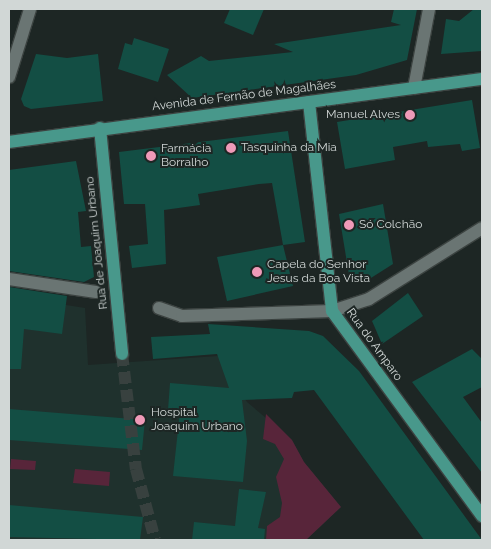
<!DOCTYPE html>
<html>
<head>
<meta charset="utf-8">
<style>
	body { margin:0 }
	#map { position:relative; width:491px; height:549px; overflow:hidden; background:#1d2624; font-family:Raleway,sans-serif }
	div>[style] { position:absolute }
	.built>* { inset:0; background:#1f312d }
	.green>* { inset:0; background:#58253a }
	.building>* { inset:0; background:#134e44 }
	.major-tunnel>* { height:12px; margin-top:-6px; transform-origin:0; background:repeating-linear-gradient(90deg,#38413f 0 12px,transparent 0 18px) }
	.roads { filter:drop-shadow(1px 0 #3c4341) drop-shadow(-1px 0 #3c4341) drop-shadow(0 1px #3c4341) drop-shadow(0 -1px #3c4341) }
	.minor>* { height:12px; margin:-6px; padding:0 6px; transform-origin:6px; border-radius:6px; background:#6a7573 }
	.major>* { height:12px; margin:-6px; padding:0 6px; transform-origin:6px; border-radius:6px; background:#48988b }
	.dots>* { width:14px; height:14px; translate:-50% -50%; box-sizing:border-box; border:2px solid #1d2624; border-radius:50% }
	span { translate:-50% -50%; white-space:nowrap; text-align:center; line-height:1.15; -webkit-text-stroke:4px #1d2624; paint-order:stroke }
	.street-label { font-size:12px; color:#d1d7d6 }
	.poi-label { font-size:12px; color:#d1d7d6 }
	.right { translate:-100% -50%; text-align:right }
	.left { translate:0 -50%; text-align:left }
	.frame { position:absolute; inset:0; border:10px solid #d1d7d6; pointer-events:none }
</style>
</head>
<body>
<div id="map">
	<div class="built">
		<i style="clip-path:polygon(9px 296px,85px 308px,88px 365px,218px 356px,247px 402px,292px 440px,304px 462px,341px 507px,306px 540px,9px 540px)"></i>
	</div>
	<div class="green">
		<i style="clip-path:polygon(266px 414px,292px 440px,304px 462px,341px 507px,306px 540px,266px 540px,267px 526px,280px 517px,282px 503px,276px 477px,284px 459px,275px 444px,263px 439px)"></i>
		<i style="clip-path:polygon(11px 459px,36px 461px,35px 470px,10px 469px)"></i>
		<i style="clip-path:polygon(75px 469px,110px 472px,109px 486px,73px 483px)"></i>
	</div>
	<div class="building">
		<i style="clip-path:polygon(230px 9px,264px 9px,253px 35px,224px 23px)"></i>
		<i style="clip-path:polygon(394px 9px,417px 9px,407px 60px,356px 75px,192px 98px,167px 75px,201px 56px,209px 61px,293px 52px,274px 44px,401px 25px,391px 22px)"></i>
		<i style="clip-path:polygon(474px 9px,482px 9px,482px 51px,441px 54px,446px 19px,459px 21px)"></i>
		<i style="clip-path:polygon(134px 38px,169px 49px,158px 82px,118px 69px,125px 43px,132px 45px)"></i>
		<i style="clip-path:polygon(36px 54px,67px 58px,98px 54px,103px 101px,31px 109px,24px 106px,21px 99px)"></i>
		<i style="clip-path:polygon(472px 100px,480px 148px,462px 151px,460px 144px,428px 147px,427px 141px,393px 147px,395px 160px,345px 169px,337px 122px)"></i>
		<i style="clip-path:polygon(288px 131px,305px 242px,283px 245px,272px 183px,259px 184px,198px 194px,200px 205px,164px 210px,166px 264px,132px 268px,129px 246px,148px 244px,145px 204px,124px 204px,119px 152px)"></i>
		<i style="clip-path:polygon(76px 161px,86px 211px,78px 212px,81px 247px,91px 246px,94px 277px,84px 282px,9px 271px,9px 170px)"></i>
		<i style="clip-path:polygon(383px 204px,393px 264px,363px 283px,349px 275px,339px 214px)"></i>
		<i style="clip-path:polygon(283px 245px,293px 286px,227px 301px,217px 257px)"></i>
		<i style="clip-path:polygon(9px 287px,67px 296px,62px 334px,24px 329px,21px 369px,9px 369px)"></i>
		<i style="clip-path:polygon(408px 293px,423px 316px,382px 344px,372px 321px)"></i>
		<i style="clip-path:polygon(208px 324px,309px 331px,323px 336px,359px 371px,482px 540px,424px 540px,314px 390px,294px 392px,292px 398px,242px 400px,247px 441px,243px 482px,173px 476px,180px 411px,168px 410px,170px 383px,229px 388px,217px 354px,153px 359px,151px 337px,210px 334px)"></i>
		<i style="clip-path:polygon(472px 349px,482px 359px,482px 387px,463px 397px,482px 423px,482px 473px,412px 382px)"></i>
		<i style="clip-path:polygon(9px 409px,145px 420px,142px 450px,9px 440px)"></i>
		<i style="clip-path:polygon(239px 489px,266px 492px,258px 528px,265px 529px,264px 540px,192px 540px,194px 522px,235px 526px)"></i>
		<i style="clip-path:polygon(9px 505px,143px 517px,140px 540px,9px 537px)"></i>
	</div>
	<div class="major-tunnel">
		<i style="left:122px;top:354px;width:116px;rotate:83.1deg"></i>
		<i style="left:136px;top:469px;width:73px;rotate:75deg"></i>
	</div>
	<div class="roads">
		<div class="minor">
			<i style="left:9px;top:77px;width:71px;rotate:-72.8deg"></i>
			<i style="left:414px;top:88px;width:80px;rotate:-79.2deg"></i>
			<i style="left:9px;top:279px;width:88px;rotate:8.5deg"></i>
			<i style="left:159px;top:308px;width:24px;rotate:19deg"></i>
			<i style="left:182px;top:316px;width:150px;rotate:-1.9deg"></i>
			<i style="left:332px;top:311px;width:39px;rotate:-18deg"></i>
			<i style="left:369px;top:299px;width:133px;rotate:-32.1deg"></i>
		</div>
		<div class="major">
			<i style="left:309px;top:102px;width:210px;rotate:83.7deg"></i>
			<i style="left:332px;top:311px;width:254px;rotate:53.8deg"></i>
			<i style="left:100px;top:128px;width:227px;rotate:84.4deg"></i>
			<i style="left:9px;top:142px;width:477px;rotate:-7.6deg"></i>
		</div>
	</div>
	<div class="dots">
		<i style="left:410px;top:115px;background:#ef9ab8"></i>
		<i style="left:231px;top:148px;background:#ef9ab8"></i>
		<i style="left:151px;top:156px;background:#ef9ab8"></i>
		<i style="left:349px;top:225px;background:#ef9ab8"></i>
		<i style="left:257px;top:272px;background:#ef9ab8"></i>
		<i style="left:140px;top:420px;background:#ef9ab8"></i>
	</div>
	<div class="street-label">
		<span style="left:244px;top:96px;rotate:-7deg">Avenida de Fernão de Magalhães</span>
		<span style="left:97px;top:243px;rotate:-96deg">Rua de Joaquim Urbano</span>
		<span style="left:374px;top:345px;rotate:54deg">Rua do Amparo</span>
	</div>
	<div class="poi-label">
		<span class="right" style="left:400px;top:115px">Manuel Alves</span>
		<span class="left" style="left:241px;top:148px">Tasquinha da Mia</span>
		<span class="left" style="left:161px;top:156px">Farmácia<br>Borralho</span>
		<span class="left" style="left:359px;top:225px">Só Colchão</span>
		<span class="left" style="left:267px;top:272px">Capela do Senhor<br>Jesus da Boa Vista</span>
		<span class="left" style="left:151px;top:420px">Hospital<br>Joaquim Urbano</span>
	</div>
	<div class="frame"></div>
</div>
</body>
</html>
